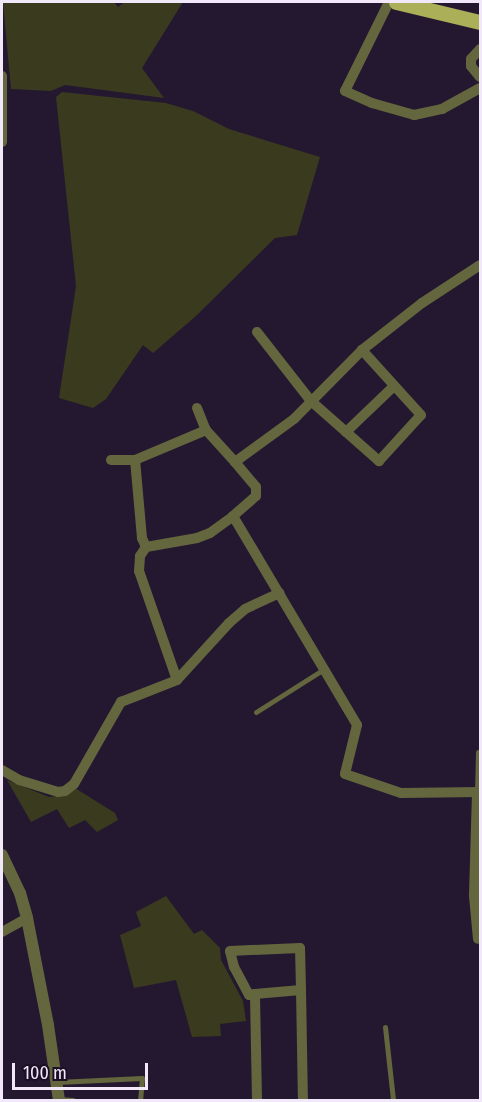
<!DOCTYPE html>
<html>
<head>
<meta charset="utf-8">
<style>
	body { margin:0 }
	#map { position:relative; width:482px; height:1102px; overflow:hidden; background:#241830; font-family:"Fira Sans Condensed",sans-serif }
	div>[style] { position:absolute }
	.green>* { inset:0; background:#393a1e }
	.service>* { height:5px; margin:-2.5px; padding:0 2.5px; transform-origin:2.5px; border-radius:2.5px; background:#64663e }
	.minor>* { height:10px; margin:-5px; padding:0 5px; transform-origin:5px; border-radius:5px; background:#64663e }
	.tertiary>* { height:12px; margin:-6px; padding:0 6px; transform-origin:6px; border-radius:6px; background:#64663e }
	.primary>* { height:15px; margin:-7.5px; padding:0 7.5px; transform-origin:7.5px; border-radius:7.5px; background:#abaf57 }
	span { translate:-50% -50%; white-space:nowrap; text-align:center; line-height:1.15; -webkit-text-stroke:4.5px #1b0f26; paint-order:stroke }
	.frame { position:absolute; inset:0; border:3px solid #f1e9fa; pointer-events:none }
	.scale { position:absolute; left:12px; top:1063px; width:136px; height:27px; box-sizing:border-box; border:3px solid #f1e9fa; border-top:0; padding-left:8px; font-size:18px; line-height:21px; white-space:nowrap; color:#f1e9fa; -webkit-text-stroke:4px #1b0f26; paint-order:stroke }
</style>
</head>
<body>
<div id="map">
	<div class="green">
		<i style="clip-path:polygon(3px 2px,114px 2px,118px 7px,125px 2px,183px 2px,142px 68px,164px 98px,65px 85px,51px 91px,11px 89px)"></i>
		<i style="clip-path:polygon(62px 92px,166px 103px,193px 111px,229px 129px,320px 157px,297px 235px,275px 238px,196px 316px,153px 353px,143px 345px,106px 399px,93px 408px,59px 398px,76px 286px,56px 97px)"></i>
		<i style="clip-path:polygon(7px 780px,49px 797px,66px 795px,75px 788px,115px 813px,118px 820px,97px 832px,85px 820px,69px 828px,57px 809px,31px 822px)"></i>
		<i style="clip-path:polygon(166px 896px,194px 934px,202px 930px,220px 948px,221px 960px,243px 1001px,246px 1021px,220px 1024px,221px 1036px,192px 1037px,176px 980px,134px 988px,120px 935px,141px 926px,136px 912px)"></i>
	</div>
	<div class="service">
		<i style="left:256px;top:712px;width:80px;rotate:-32.3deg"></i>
		<i style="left:477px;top:793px;width:41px;rotate:-88.6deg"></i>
		<i style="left:385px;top:1027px;width:73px;rotate:83.7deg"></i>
		<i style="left:57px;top:1082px;width:85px;rotate:-2.7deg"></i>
		<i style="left:142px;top:1078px;width:22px;rotate:95deg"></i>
		<i style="left:59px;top:1099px;width:14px;rotate:4deg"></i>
	</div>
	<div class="minor">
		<i style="left:389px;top:2px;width:99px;rotate:116.3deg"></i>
		<i style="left:345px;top:91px;width:30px;rotate:24deg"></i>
		<i style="left:372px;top:103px;width:44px;rotate:15.9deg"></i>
		<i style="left:414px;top:115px;width:29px;rotate:-12deg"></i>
		<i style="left:442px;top:109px;width:43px;rotate:-28.9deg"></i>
		<i style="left:480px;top:49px;width:13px;rotate:132deg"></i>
		<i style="left:471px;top:59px;width:7px;rotate:90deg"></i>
		<i style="left:471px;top:66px;width:14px;rotate:51deg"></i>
		<i style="left:2px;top:76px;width:66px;rotate:90deg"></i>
		<i style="left:257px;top:332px;width:88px;rotate:52deg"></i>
		<i style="left:311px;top:401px;width:91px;rotate:41.4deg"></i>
		<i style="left:379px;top:461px;width:62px;rotate:-47.6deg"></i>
		<i style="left:421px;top:415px;width:88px;rotate:-132.2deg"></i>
		<i style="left:197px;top:408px;width:24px;rotate:68deg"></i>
		<i style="left:346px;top:432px;width:66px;rotate:-43.8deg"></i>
		<i style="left:111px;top:460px;width:24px"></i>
		<i style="left:233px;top:516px;width:243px;rotate:59.3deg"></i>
		<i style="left:357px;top:725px;width:50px;rotate:103.8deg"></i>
		<i style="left:345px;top:774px;width:59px;rotate:18.7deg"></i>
		<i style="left:401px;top:793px;width:79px;rotate:-0.7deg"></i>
		<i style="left:146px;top:547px;width:52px;rotate:-10deg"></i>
		<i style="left:197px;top:538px;width:14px;rotate:-21deg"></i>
		<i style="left:210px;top:533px;width:29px;rotate:-36deg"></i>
		<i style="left:233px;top:516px;width:30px;rotate:-41deg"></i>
		<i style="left:256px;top:496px;width:9px;rotate:-90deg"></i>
		<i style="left:256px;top:487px;width:33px;rotate:-130deg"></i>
		<i style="left:235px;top:462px;width:73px;rotate:-36.1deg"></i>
		<i style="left:294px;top:419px;width:97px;rotate:-45.4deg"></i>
		<i style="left:362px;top:350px;width:76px;rotate:-38.1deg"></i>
		<i style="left:422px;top:303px;width:69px;rotate:-33.2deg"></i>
		<i style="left:177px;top:680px;width:115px;rotate:-109.2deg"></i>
		<i style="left:139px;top:571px;width:15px;rotate:-86deg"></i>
		<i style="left:140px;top:556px;width:11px;rotate:-56deg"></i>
		<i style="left:146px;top:547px;width:10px;rotate:-114deg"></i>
		<i style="left:142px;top:538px;width:78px;rotate:-95.1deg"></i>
		<i style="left:135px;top:460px;width:77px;rotate:-22.9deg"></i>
		<i style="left:206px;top:430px;width:43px;rotate:47.8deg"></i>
		<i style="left:2px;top:770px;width:20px;rotate:30deg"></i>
		<i style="left:19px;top:780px;width:41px;rotate:17.1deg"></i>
		<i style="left:58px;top:792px;width:7px;rotate:-8deg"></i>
		<i style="left:65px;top:791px;width:11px;rotate:-38deg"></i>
		<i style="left:74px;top:784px;width:95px;rotate:-60.2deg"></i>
		<i style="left:121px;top:702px;width:60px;rotate:-21.4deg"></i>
		<i style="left:177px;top:680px;width:77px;rotate:-47.6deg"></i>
		<i style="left:229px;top:623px;width:21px;rotate:-41deg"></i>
		<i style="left:245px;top:609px;width:38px;rotate:-25deg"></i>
		<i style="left:477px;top:793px;width:103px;rotate:91.7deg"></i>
		<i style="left:474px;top:896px;width:43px;rotate:84.7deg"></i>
		<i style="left:2px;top:932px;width:29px;rotate:-29deg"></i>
		<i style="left:255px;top:994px;width:46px;rotate:-5deg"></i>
		<i style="left:301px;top:990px;width:110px;rotate:89deg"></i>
		<i style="left:257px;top:1100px;width:106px;rotate:-91.1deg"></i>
		<i style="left:255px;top:994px;width:6px;rotate:171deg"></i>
		<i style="left:249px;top:995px;width:32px;rotate:-118deg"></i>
		<i style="left:234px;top:967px;width:16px;rotate:-104deg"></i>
		<i style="left:230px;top:951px;width:70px;rotate:-2.5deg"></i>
		<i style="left:300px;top:948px;width:42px;rotate:88.6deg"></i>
	</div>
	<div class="tertiary">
		<i style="left:2px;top:855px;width:42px;rotate:64.7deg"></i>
		<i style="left:20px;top:893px;width:26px;rotate:74deg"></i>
		<i style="left:27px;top:918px;width:109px;rotate:78.9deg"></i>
		<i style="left:48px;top:1025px;width:76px;rotate:81.7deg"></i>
	</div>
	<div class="primary">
		<i style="left:396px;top:2px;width:86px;rotate:13.4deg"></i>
	</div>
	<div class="frame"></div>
	<div class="scale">100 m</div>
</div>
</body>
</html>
